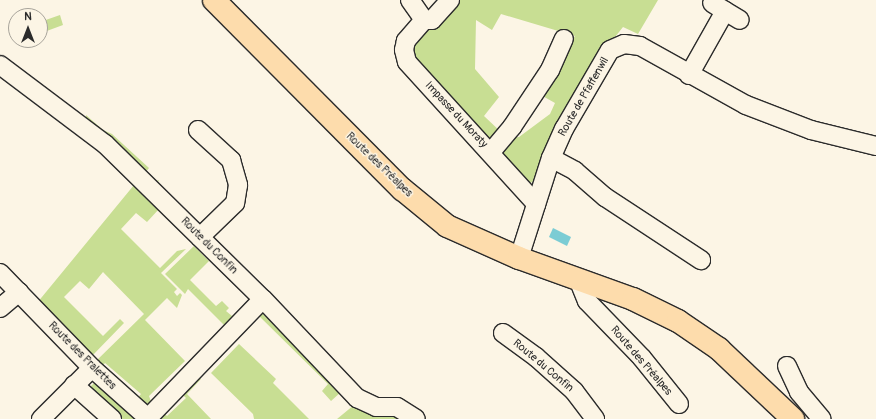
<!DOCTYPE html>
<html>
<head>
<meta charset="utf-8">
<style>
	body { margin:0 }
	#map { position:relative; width:876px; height:419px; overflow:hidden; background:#fcf5e5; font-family:Pangolin,sans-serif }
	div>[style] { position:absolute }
	.green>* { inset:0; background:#c8de93 }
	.water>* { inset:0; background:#7bccd4 }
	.roads { filter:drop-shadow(1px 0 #2b2b2b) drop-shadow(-1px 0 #2b2b2b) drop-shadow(0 1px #2b2b2b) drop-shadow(0 -1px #2b2b2b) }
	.minor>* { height:18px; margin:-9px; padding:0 9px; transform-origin:9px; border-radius:9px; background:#fcf5e5 }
	.major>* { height:22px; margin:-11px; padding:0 11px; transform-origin:11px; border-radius:11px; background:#fddcac }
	span { translate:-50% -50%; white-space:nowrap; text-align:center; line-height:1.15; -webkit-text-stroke:3px #fcf5e5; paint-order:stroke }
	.street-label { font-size:11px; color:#2b2b2b }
	.north { position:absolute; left:8px; top:8px; width:40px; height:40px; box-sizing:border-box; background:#fcf5e5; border:1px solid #a8a49b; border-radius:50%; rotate:0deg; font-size:11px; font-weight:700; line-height:16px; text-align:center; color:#2b2b2b }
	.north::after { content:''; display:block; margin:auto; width:14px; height:18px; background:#2b2b2b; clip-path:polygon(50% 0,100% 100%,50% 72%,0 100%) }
</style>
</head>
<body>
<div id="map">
	<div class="green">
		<i style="clip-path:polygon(455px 0,658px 0,638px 34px,623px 27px,611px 42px,603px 46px,560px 118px,547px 144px,534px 181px,530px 183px,523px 181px,502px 155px,501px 147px,507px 138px,519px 137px,550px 114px,555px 103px,539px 94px,575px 36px,501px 14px,492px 30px,476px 20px,475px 69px,499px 97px,484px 116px,502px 133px,490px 144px,411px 57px,411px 49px,428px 27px)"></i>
		<i style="clip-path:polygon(60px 15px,63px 25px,44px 32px,40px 22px)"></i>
		<i style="clip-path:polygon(86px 115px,103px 130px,112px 134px,149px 168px,145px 173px,153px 182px,159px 180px,157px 184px,153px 183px,86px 121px)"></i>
		<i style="clip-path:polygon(134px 185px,159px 209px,147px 222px,136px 213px,121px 229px,160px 268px,177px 251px,186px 249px,161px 273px,177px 289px,174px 292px,177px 296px,180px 293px,182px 295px,177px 308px,167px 298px,145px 320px,185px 361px,149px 396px,152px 404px,148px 405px,135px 401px,141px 394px,105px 363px,99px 370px,95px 362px,144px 314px,103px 272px,89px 289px,80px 281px,64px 297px,103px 336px,120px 319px,124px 323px,91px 357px,37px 303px)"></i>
		<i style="clip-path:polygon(194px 246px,209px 261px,190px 280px,216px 306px,222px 301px,229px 308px,226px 311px,232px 316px,235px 313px,226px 327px,188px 289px,185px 294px,165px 274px)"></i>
		<i style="clip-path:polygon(260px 311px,341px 392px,331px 401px,322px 391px,328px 384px,257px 314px)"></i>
		<i style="clip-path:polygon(239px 344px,276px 379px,273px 383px,309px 419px,254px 419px,253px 414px,211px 373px)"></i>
		<i style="clip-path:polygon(195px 373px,201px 379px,187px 394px,211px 419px,162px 419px,161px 410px,167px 416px,186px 398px,178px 390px)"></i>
		<i style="clip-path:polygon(94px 383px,136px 419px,121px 419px,91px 393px,91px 386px)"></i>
		<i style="clip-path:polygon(354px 405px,371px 413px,399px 416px,397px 419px,337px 419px)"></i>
	</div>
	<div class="water">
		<i style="clip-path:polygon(553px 228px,571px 237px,567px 246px,549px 237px)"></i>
	</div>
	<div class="roads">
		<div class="minor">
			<i style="left:410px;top:0;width:24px;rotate:55deg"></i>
			<i style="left:424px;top:20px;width:28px;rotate:131deg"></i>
			<i style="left:406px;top:41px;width:9px;rotate:103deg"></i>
			<i style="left:404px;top:50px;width:12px;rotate:76deg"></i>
			<i style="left:407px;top:62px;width:192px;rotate:47.7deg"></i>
			<i style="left:725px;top:11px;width:17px;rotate:31deg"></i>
			<i style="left:424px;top:20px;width:8px"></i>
			<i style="left:432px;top:20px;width:27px;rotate:-48deg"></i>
			<i style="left:0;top:65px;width:131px;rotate:37deg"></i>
			<i style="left:105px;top:144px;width:221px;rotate:44.5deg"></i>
			<i style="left:263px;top:299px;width:137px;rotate:46.5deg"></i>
			<i style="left:357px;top:398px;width:21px;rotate:25deg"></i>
			<i style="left:376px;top:407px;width:21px"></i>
			<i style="left:397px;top:407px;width:22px;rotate:32deg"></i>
			<i style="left:689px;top:75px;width:73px;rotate:-60.6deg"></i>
			<i style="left:725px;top:11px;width:15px;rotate:-148deg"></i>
			<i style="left:198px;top:130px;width:45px;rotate:42.3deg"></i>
			<i style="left:231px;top:160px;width:26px;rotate:74deg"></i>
			<i style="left:238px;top:185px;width:18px;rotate:99deg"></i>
			<i style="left:235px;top:203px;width:49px;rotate:135.8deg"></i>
			<i style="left:491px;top:152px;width:33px;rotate:-50deg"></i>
			<i style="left:512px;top:127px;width:69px;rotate:-56.3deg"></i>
			<i style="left:550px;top:70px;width:34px;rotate:-66deg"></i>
			<i style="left:551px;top:158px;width:27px;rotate:28deg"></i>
			<i style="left:575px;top:171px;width:40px;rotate:41deg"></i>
			<i style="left:605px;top:197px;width:115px;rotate:33.3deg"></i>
			<i style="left:519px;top:258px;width:105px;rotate:-72.3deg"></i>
			<i style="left:551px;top:158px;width:32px;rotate:-66deg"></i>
			<i style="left:564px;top:129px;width:91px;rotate:-59.8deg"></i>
			<i style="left:610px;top:50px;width:15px;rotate:-23deg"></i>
			<i style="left:624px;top:44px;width:16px;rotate:7deg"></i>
			<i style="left:640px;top:46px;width:121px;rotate:29.1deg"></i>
			<i style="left:746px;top:105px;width:70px;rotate:21deg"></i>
			<i style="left:811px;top:130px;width:67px;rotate:13.8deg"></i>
			<i style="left:0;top:273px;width:132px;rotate:45.9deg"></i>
			<i style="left:92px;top:368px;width:76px;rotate:41.8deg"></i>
			<i style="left:578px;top:279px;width:24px;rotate:68deg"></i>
			<i style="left:587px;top:301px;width:79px;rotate:46deg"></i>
			<i style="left:642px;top:358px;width:59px;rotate:51.2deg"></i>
			<i style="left:0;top:308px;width:25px;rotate:-40deg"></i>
			<i style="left:503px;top:333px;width:41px;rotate:36deg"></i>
			<i style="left:536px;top:357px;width:51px;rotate:41.8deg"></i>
			<i style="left:574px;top:391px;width:35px;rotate:53deg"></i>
			<i style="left:787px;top:366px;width:29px;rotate:65deg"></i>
			<i style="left:799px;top:392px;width:35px;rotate:50deg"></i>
			<i style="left:74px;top:385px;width:51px;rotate:41.8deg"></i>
			<i style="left:148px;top:418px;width:165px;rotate:-46deg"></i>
			<i style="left:41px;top:419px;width:72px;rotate:-45deg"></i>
		</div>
		<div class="major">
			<i style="left:214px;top:0;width:267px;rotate:45.2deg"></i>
			<i style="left:402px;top:189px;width:58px;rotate:39.4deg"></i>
			<i style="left:447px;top:226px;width:79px;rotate:24deg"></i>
			<i style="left:519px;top:258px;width:121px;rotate:19.8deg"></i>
			<i style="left:633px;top:299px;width:50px;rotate:26.1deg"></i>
			<i style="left:678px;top:321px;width:50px;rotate:34.3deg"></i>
			<i style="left:719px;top:349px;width:102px;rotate:43.4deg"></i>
		</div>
	</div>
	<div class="street-label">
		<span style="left:584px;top:97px;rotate:-60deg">Route de Pfaffenwil</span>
		<span style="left:456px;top:115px;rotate:47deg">Impasse du Moraty</span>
		<span style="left:379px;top:165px;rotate:44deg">Route des Préalpes</span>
		<span style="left:209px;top:246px;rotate:45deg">Route du Confin</span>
		<span style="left:82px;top:356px;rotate:45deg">Route des Pralettes</span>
		<span style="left:641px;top:361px;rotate:49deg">Route des Préalpes</span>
		<span style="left:543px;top:366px;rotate:40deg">Route du Confin</span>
	</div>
	<div class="north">N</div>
</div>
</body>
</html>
